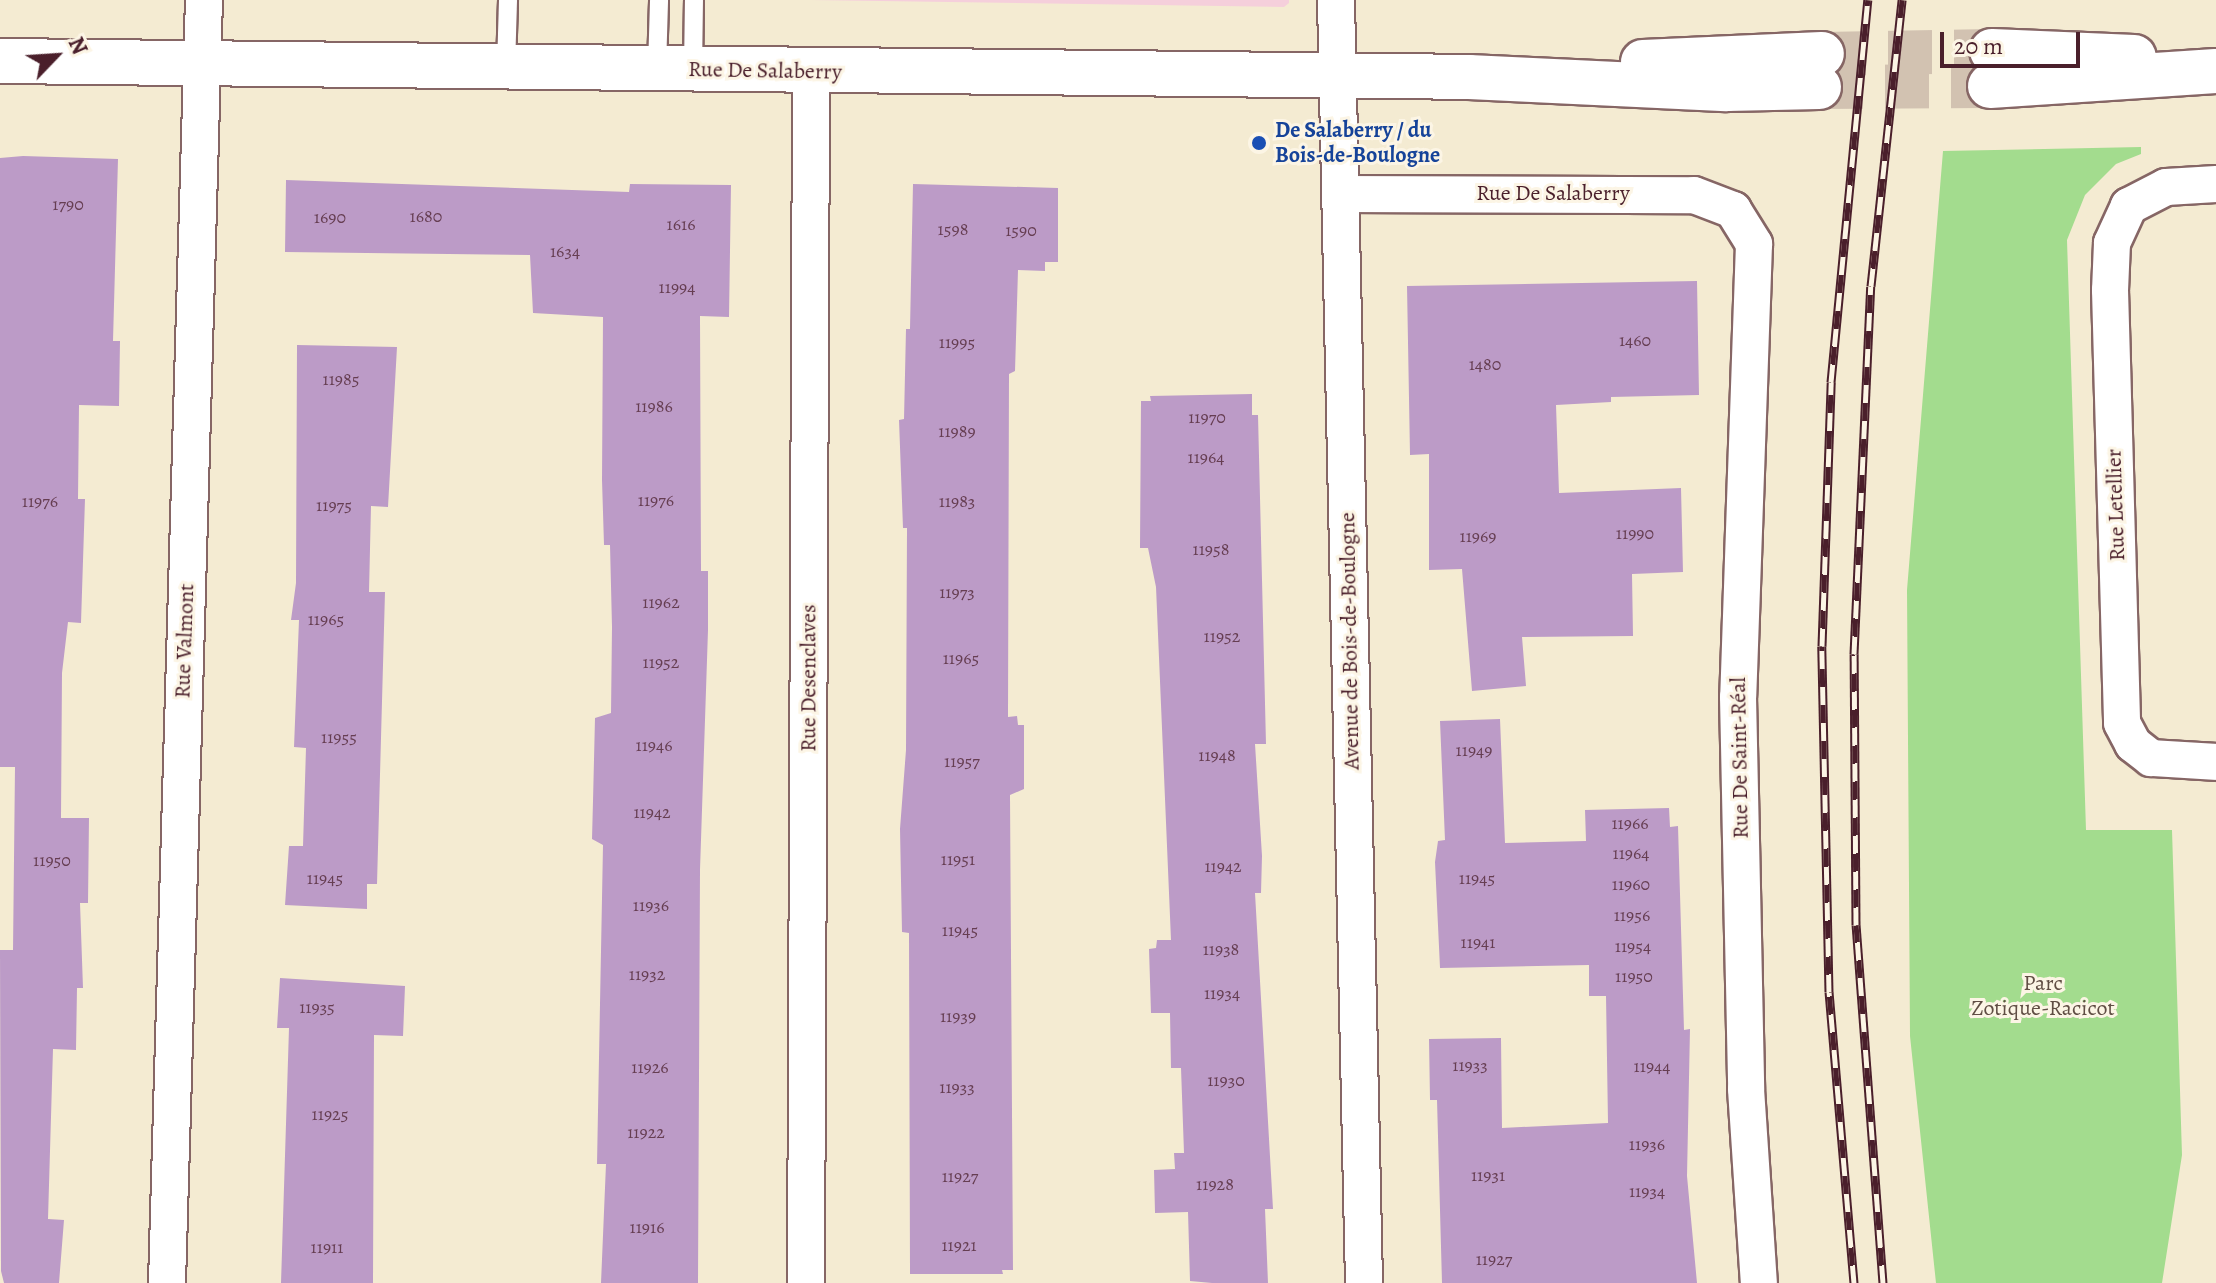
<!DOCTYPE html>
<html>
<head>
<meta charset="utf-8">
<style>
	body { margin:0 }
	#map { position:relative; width:2216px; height:1283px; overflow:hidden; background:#f4ebd2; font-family:Alegreya,serif }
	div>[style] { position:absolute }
	.built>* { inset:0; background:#f5cfdb }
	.green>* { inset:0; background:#a3dc8e }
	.building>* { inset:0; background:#bc9bc7 }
	.secondary-tunnel>* { height:44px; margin-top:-22px; transform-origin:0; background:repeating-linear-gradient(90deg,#d2c2b1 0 44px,transparent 0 66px) }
	.roads { filter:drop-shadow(2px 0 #866665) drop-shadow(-2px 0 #866665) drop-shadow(0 2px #866665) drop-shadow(0 -2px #866665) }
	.service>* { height:18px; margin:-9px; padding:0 9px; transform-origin:9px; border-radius:9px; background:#fff }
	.minor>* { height:36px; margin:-18px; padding:0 18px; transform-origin:18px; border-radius:18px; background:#fff }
	.secondary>* { height:44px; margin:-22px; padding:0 22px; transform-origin:22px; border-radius:22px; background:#fff }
	.rail>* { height:9px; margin-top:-4.5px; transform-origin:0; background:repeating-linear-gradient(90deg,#fcf5e5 0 18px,#4a1f2b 0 36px); box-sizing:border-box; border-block:2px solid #4a1f2b }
	.dots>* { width:22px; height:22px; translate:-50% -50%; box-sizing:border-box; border:4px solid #fcf5e5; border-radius:50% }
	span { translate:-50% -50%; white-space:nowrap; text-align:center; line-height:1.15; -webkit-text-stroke:6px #fcf5e5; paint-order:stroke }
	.number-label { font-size:18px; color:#663e52 }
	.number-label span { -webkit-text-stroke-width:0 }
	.street-label { font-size:22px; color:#4a1f2b }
	.transit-label { font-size:22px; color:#164399; font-weight:700 }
	.left { translate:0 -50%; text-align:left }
	.park-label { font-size:22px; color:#604e44 }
	.north { position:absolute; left:16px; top:16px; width:80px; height:80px; -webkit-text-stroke:6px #fcf5e5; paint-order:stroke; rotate:65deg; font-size:22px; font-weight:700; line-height:32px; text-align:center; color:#4a1f2b }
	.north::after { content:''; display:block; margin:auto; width:28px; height:36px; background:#4a1f2b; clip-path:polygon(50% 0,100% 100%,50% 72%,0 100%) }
	.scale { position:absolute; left:1940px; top:32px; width:140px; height:36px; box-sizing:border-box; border:4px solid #4a1f2b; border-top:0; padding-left:10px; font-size:24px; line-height:28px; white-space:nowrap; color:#4a1f2b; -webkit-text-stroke:6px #fcf5e5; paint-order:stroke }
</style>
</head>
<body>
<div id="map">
	<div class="built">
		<i style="clip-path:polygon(811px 0,1289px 0,1289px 3px,1284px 7px)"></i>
	</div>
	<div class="green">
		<i style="clip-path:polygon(2141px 147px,2141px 154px,2116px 164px,2085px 195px,2067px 240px,2086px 830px,2172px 830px,2182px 1155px,2162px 1283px,1936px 1283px,1910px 1036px,1907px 590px,1943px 151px)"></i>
	</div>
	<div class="building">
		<i style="clip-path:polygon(23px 156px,118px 159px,113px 341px,120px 341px,119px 406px,79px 405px,78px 499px,85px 499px,81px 623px,68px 622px,62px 673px,61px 818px,89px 818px,88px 903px,80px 903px,83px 988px,77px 988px,76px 1050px,53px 1049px,48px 1219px,64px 1220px,59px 1283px,4px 1283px,1px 1271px,0 950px,13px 950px,15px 767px,0 767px,0 158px)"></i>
		<i style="clip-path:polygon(286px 180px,629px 192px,630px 184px,731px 185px,729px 317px,700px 316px,701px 571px,708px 571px,708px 630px,700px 870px,698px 1283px,601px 1283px,606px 1164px,597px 1164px,603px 845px,592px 839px,593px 801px,595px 718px,611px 713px,612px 627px,610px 545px,604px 545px,602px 480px,603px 317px,533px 313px,530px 255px,285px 252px)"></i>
		<i style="clip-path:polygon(913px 184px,1058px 188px,1058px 262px,1045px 262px,1045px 271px,1018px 270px,1015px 371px,1009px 374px,1008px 717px,1017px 716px,1018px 725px,1024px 725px,1024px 789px,1010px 795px,1013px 1270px,1002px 1270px,1003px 1274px,910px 1274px,909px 933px,902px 932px,900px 829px,906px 750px,907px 528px,903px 528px,899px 420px,904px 419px,906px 329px,910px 329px)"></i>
		<i style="clip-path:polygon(1697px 281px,1699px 395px,1611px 397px,1611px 402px,1556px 405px,1559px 493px,1681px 488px,1683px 572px,1632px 574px,1633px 636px,1522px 637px,1526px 686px,1472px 691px,1462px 569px,1429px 570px,1429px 454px,1410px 455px,1407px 286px)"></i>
		<i style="clip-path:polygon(297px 345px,397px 347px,388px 507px,371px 506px,369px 592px,385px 592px,377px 884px,367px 884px,367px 909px,285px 905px,289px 846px,303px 846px,306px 748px,294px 747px,299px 620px,291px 620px,296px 583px)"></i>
		<i style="clip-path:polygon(1252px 394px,1252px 415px,1258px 415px,1266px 744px,1255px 744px,1262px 856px,1261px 893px,1255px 893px,1273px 1209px,1265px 1209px,1268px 1283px,1212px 1283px,1190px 1281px,1188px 1212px,1155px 1213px,1154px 1170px,1175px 1169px,1174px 1153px,1184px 1153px,1181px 1068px,1171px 1068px,1170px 1013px,1151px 1013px,1149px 949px,1156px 948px,1157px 940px,1171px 940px,1156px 587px,1148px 548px,1140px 548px,1141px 401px,1151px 401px,1150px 396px)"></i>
		<i style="clip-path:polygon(1500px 719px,1505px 843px,1586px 841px,1585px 810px,1669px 808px,1670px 827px,1678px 826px,1684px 1030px,1690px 1029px,1687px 1176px,1697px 1283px,1442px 1283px,1437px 1100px,1430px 1100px,1429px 1039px,1501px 1038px,1502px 1128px,1608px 1123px,1606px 996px,1589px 996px,1589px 965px,1440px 968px,1435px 862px,1438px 841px,1445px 840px,1440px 721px)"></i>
		<i style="clip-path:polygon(280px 978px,405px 986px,403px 1036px,374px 1035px,373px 1283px,281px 1283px,289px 1028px,277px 1028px)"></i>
	</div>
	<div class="secondary-tunnel">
		<i style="left:1822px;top:54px;width:170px;rotate:-1deg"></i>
		<i style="left:1819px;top:87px;width:171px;rotate:-0.3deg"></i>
	</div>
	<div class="roads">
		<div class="service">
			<i style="left:506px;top:68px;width:68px;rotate:-88.3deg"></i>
			<i style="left:657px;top:69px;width:69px;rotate:-88.3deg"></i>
			<i style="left:693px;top:70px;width:70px;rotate:-89.2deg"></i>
		</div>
		<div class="minor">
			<i style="left:1336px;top:0;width:1283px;rotate:88.75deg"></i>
			<i style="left:2216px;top:184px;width:50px;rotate:176.6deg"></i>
			<i style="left:2166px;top:187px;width:42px;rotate:152.8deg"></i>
			<i style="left:2129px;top:206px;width:41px;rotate:114.7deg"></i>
			<i style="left:2112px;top:243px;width:47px;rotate:92.4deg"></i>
			<i style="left:2110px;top:290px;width:433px;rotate:88.4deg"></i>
			<i style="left:2122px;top:723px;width:24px;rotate:62deg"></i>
			<i style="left:2133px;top:744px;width:23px;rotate:38deg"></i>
			<i style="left:2151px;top:758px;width:65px;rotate:3.5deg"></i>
			<i style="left:1341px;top:194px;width:353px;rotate:0.2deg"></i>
			<i style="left:1694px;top:195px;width:42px;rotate:21deg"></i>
			<i style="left:1733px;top:210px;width:40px;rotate:58deg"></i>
			<i style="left:1754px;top:244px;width:453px;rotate:92deg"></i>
			<i style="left:1738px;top:697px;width:392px;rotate:88.8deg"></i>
			<i style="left:1746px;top:1089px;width:194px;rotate:86.2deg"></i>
			<i style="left:167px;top:1283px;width:1284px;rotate:-88.35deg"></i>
			<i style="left:806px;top:1283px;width:1211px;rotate:-89.76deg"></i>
		</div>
		<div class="secondary">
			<i style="left:1992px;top:51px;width:142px;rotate:2.4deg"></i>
			<i style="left:0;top:61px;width:1469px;rotate:0.62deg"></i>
			<i style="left:1469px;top:77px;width:258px;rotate:2.7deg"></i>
			<i style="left:1727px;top:89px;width:92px;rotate:-1.2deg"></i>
			<i style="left:1643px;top:62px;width:179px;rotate:-2.6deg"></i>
			<i style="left:1990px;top:86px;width:226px;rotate:-3.8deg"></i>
		</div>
	</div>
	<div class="rail">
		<i style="left:1854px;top:1283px;width:292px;rotate:-94.9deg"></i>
		<i style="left:1829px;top:992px;width:346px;rotate:-91.2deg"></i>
		<i style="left:1822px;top:646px;width:264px;rotate:-88deg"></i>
		<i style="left:1831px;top:382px;width:384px;rotate:-84.5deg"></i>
		<i style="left:1883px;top:1283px;width:359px;rotate:-94.3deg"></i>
		<i style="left:1856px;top:925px;width:271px;rotate:-90.4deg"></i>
		<i style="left:1854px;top:654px;width:368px;rotate:-87.4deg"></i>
		<i style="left:1871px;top:286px;width:288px;rotate:-83.8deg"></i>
	</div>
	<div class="dots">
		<i style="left:1259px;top:143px;background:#1a4fb4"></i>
	</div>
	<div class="number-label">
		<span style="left:68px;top:204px">1790</span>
		<span style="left:426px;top:216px">1680</span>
		<span style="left:330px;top:217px">1690</span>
		<span style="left:681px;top:224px">1616</span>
		<span style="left:953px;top:229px">1598</span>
		<span style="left:1021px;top:230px">1590</span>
		<span style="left:565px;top:251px">1634</span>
		<span style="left:677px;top:287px">11994</span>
		<span style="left:1635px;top:340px">1460</span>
		<span style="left:957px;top:342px">11995</span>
		<span style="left:1485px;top:364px">1480</span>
		<span style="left:341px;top:379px">11985</span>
		<span style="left:654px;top:406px">11986</span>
		<span style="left:1207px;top:417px">11970</span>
		<span style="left:957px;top:431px">11989</span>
		<span style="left:1206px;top:457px">11964</span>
		<span style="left:656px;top:500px">11976</span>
		<span style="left:40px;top:501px">11976</span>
		<span style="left:957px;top:501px">11983</span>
		<span style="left:334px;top:505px">11975</span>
		<span style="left:1635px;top:533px">11990</span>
		<span style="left:1478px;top:536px">11969</span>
		<span style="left:1211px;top:549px">11958</span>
		<span style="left:957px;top:592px">11973</span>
		<span style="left:661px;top:602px">11962</span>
		<span style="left:326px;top:619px">11965</span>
		<span style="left:1222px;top:636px">11952</span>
		<span style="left:961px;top:658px">11965</span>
		<span style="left:661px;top:662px">11952</span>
		<span style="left:339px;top:737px">11955</span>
		<span style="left:654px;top:745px">11946</span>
		<span style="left:1474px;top:750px">11949</span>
		<span style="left:1217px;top:755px">11948</span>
		<span style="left:962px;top:761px">11957</span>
		<span style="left:652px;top:812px">11942</span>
		<span style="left:1630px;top:823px">11966</span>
		<span style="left:1631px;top:853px">11964</span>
		<span style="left:958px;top:859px">11951</span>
		<span style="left:52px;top:860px">11950</span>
		<span style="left:1223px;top:866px">11942</span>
		<span style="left:325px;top:878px">11945</span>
		<span style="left:1477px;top:878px">11945</span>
		<span style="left:1631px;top:884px">11960</span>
		<span style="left:651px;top:905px">11936</span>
		<span style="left:1632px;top:915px">11956</span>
		<span style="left:960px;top:930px">11945</span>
		<span style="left:1478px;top:942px">11941</span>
		<span style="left:1633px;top:946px">11954</span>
		<span style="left:1221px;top:949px">11938</span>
		<span style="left:647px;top:974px">11932</span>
		<span style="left:1634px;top:976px">11950</span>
		<span style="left:1222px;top:993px">11934</span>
		<span style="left:317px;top:1007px">11935</span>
		<span style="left:958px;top:1016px">11939</span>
		<span style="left:1470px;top:1065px">11933</span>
		<span style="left:1652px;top:1066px">11944</span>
		<span style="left:650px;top:1067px">11926</span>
		<span style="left:1226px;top:1080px">11930</span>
		<span style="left:957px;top:1087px">11933</span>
		<span style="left:330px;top:1114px">11925</span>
		<span style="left:646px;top:1132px">11922</span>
		<span style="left:1647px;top:1144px">11936</span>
		<span style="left:1488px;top:1175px">11931</span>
		<span style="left:960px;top:1176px">11927</span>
		<span style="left:1215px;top:1184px">11928</span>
		<span style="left:1647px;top:1191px">11934</span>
		<span style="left:647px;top:1227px">11916</span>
		<span style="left:959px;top:1245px">11921</span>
		<span style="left:327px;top:1247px">11911</span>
		<span style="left:1494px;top:1259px">11927</span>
	</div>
	<div class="street-label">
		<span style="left:765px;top:71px;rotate:1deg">Rue De Salaberry</span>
		<span style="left:1553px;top:194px">Rue De Salaberry</span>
		<span style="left:2116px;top:505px;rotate:-92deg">Rue Letellier</span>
		<span style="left:185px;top:641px;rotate:-88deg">Rue Valmont</span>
		<span style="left:1350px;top:641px;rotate:-91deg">Avenue de Bois-de-Boulogne</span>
		<span style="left:809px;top:678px;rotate:-90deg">Rue Desenclaves</span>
		<span style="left:1740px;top:758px;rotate:-91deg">Rue De Saint-Réal</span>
	</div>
	<div class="transit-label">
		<span class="left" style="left:1275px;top:143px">De Salaberry / du<br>Bois-de-Boulogne</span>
	</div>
	<div class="park-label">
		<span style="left:2043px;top:996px">Parc<br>Zotique-Racicot</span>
	</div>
	<div class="north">N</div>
	<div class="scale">20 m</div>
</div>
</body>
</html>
